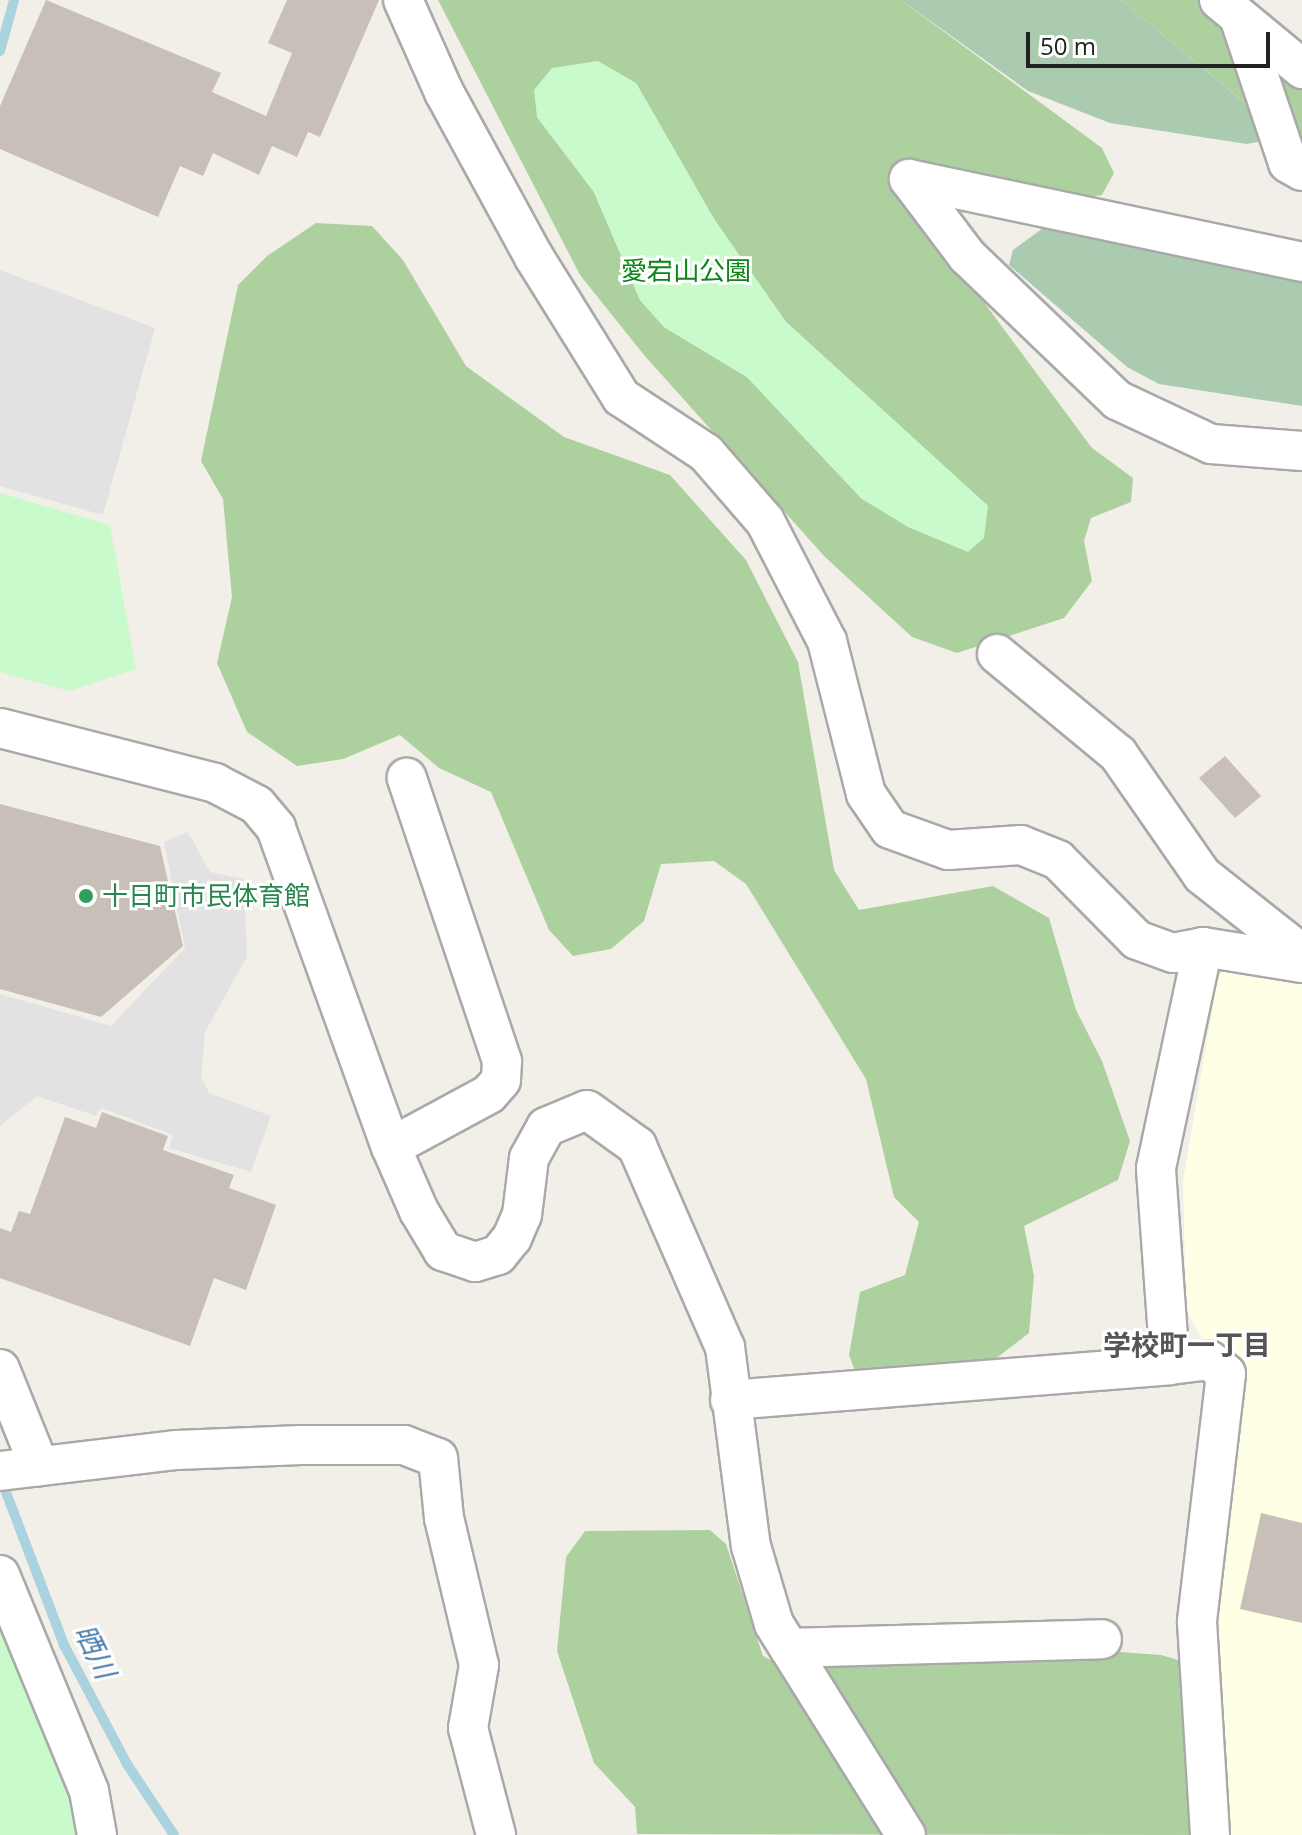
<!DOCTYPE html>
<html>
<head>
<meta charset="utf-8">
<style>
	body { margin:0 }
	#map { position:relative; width:1302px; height:1835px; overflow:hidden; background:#f2efe9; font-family:"Open Sans","Noto Sans JP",sans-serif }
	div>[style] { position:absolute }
	.education>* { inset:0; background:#ffffe5 }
	.forest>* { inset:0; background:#add19e }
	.cemetery>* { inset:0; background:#aacbaf }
	.park>* { inset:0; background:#c8facc }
	.parking>* { inset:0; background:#e2e2e2 }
	.stream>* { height:10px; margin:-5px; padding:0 5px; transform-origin:5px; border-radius:5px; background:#aad3df }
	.building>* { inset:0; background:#c7bfb8 }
	.roads { filter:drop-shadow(2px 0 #a9a9a9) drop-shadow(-2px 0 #a9a9a9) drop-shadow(0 2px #a9a9a9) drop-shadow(0 -2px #a9a9a9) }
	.street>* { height:38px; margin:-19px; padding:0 19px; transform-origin:19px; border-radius:19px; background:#fff }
	.dots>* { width:22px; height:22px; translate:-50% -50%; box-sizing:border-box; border:4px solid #fff; border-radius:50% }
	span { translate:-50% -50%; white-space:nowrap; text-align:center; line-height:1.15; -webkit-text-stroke:6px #fff; paint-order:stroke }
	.park-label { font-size:26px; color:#0c8416 }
	.leisure-label { font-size:26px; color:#27864d }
	.left { translate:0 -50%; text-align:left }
	.neighbourhood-label { font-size:28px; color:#555; font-weight:700 }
	.water-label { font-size:28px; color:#4a7aab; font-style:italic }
	.scale { position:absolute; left:1026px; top:32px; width:244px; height:36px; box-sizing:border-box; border:4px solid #222; border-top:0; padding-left:10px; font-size:24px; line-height:28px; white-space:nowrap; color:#222; -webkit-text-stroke:6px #fff; paint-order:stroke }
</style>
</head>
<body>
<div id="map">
	<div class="education">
		<i style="clip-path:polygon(1239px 962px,1302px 978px,1302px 1835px,1227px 1835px,1213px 1623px,1236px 1399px,1186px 1310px,1183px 1181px,1218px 975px)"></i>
	</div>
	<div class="forest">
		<i style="clip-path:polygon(evenodd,438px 0,901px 0,1102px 148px,1114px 173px,1102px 195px,1012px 211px,961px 191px,917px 212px,1092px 448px,1133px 478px,1131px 502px,1091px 518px,1084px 541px,1092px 581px,1064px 618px,957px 653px,912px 637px,825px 557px,644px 355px,580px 275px,438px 0,636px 83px,714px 219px,786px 322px,988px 506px,862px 499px,747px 377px,664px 327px,640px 300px,594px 192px,537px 117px,636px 83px)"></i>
		<i style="clip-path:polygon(1121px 0,1220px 0,1302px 72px,1302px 150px)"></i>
		<i style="clip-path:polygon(316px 223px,372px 226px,403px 260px,466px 366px,564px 437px,670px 475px,746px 560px,798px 662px,834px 870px,859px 910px,993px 886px,1049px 918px,1076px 1010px,1102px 1061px,1130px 1141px,1118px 1180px,1024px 1226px,1034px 1276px,1029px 1333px,995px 1359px,855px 1371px,849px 1355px,860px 1292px,905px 1275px,919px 1222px,894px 1197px,866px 1079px,746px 884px,714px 861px,661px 864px,644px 921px,611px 949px,573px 956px,549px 930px,491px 792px,439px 768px,400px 735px,343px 759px,297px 766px,247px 732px,217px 663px,232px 597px,223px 499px,201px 461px,238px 285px,267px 256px)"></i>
		<i style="clip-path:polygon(710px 1530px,726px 1544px,763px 1656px,784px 1667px,1120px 1652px,1161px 1655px,1199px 1666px,1210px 1835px,637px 1834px,635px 1807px,594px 1763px,557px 1651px,566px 1557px,585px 1531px)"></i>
	</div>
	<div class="cemetery">
		<i style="clip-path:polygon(901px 0,1121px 0,1286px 137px,1247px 144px,1110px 123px,1028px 91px)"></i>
		<i style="clip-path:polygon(1050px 223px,1302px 272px,1302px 406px,1159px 384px,1127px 367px,1009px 265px,1013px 250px)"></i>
	</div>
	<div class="park">
		<i style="clip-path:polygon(598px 61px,636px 83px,714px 219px,786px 322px,988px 506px,984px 538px,968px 552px,908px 527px,862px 499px,747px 377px,664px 327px,640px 300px,594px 192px,537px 117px,534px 90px,552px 68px)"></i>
		<i style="clip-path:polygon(0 493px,110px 525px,136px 669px,69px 691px,0 672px)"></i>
		<i style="clip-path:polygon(0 1579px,93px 1835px,0 1835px)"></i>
	</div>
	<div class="parking">
		<i style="clip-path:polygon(0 270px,155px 328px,103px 515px,0 486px)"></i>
		<i style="clip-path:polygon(188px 832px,210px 872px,244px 879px,247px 957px,205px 1032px,201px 1077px,209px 1093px,271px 1116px,251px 1172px,169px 1148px,173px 1135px,101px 1108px,96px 1116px,37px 1096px,0 1126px,0 994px,111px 1026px,185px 948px,164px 842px)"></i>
	</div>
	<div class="stream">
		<i style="left:0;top:51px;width:53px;rotate:-74.6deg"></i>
		<i style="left:1px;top:1479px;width:178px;rotate:69.2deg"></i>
		<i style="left:64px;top:1645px;width:135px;rotate:62.1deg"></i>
		<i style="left:127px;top:1764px;width:85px;rotate:56.5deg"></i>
	</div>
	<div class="building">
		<i style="clip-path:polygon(46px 0,221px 73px,212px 92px,266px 116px,292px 53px,268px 43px,287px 0,379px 0,320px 137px,308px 132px,297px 157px,272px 146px,259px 175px,213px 153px,203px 176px,180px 166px,158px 217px,0 149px,0 106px)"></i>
		<i style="clip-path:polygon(1225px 756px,1261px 796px,1235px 818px,1199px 778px)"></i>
		<i style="clip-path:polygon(0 804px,160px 846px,183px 946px,101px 1017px,0 989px)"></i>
		<i style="clip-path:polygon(102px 1112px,168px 1136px,163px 1150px,234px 1175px,229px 1188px,276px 1205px,246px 1290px,214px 1278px,190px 1346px,0 1278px,0 1228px,11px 1232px,19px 1211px,30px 1214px,65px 1117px,96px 1128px)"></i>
		<i style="clip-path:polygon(1261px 1513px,1302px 1523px,1302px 1623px,1240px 1609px)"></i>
	</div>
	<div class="roads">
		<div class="street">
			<i style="left:403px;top:0;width:101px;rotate:66deg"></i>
			<i style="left:444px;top:92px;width:188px;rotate:61.4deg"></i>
			<i style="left:534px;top:257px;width:165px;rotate:58.1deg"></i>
			<i style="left:621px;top:397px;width:102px;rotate:33.4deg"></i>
			<i style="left:706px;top:453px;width:90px;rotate:49.1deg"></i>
			<i style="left:765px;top:521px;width:135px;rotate:62.7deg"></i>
			<i style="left:827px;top:641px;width:158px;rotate:75.7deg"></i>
			<i style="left:866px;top:794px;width:42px;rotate:55.6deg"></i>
			<i style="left:890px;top:829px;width:62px;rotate:19.9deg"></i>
			<i style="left:948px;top:850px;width:73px;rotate:-3.9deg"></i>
			<i style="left:1021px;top:845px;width:40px;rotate:22deg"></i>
			<i style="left:1058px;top:860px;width:112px;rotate:45.4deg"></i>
			<i style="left:1137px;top:940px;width:38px;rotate:20deg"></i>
			<i style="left:1173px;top:953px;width:31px;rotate:-11deg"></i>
			<i style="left:1203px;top:947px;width:100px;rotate:9.2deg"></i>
			<i style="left:1219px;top:0;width:108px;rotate:39.7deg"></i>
			<i style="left:1240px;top:20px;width:151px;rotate:71.4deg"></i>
			<i style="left:1288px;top:163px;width:16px;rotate:30deg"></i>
			<i style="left:909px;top:179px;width:96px;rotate:53deg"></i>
			<i style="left:967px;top:256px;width:208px;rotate:43.8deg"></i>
			<i style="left:1117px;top:400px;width:104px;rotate:25.1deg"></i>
			<i style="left:1211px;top:444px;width:91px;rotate:4.4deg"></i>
			<i style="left:909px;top:179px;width:402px;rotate:11.9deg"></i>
			<i style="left:997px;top:654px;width:157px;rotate:39.6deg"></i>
			<i style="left:1118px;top:754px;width:147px;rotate:55.2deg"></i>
			<i style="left:1202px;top:875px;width:127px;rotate:38.3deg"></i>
			<i style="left:0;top:728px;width:222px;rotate:14.3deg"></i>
			<i style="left:215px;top:783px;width:47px;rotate:27.6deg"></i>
			<i style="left:257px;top:805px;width:30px;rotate:50deg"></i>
			<i style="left:276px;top:828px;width:339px;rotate:70.2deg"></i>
			<i style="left:391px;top:1147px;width:70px;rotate:66.4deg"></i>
			<i style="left:419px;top:1211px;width:47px;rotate:59deg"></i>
			<i style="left:443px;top:1251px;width:34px;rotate:19deg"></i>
			<i style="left:475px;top:1262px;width:24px;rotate:-17deg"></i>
			<i style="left:498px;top:1255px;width:22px;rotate:-51deg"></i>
			<i style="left:512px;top:1238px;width:25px;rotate:-67deg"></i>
			<i style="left:522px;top:1215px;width:57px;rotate:-83deg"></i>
			<i style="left:529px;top:1158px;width:35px;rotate:-61deg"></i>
			<i style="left:546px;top:1127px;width:44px;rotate:-22.5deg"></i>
			<i style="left:587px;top:1110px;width:62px;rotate:35.8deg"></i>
			<i style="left:637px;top:1146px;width:219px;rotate:66.4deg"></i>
			<i style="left:725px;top:1347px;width:201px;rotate:82.6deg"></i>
			<i style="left:751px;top:1546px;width:81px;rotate:73.6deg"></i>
			<i style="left:774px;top:1624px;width:249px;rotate:58deg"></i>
			<i style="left:391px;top:1147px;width:111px;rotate:-28.4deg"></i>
			<i style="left:489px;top:1094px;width:18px;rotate:-49deg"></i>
			<i style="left:501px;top:1080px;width:19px;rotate:-87deg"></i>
			<i style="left:502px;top:1061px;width:299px;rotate:-108.6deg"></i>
			<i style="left:1170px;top:1365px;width:39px;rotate:-7deg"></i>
			<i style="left:1209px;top:1360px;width:22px;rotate:39deg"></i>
			<i style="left:1226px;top:1374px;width:250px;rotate:96.7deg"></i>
			<i style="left:1197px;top:1622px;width:213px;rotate:86.5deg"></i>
			<i style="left:0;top:1369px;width:105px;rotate:68.1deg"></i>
			<i style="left:730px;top:1400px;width:441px;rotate:-4.5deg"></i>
			<i style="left:1170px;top:1365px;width:197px;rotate:-94.1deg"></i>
			<i style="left:1156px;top:1168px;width:226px;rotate:-78deg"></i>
			<i style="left:0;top:1471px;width:178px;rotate:-6.8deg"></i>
			<i style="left:177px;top:1450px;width:124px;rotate:-2.3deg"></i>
			<i style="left:301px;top:1445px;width:103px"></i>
			<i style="left:404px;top:1445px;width:36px;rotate:21deg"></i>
			<i style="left:438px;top:1458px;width:60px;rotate:84.3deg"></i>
			<i style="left:444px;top:1518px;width:151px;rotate:76.6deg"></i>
			<i style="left:479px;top:1665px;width:64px;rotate:99.9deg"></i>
			<i style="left:468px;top:1728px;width:111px;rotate:75.3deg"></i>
			<i style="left:0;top:1575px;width:234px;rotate:67.6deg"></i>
			<i style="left:89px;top:1791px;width:45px;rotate:79.7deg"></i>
			<i style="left:789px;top:1648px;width:313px;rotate:-1.6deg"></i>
		</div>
	</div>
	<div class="dots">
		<i style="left:86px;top:896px;background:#2e9e5b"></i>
	</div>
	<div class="park-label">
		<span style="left:686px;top:271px">愛宕山公園</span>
	</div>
	<div class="leisure-label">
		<span class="left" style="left:102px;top:896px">十日町市民体育館</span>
	</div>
	<div class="neighbourhood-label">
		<span style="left:1187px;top:1344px">学校町一丁目</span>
	</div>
	<div class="water-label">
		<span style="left:96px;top:1651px;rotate:64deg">晒川</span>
	</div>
	<div class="scale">50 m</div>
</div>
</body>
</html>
